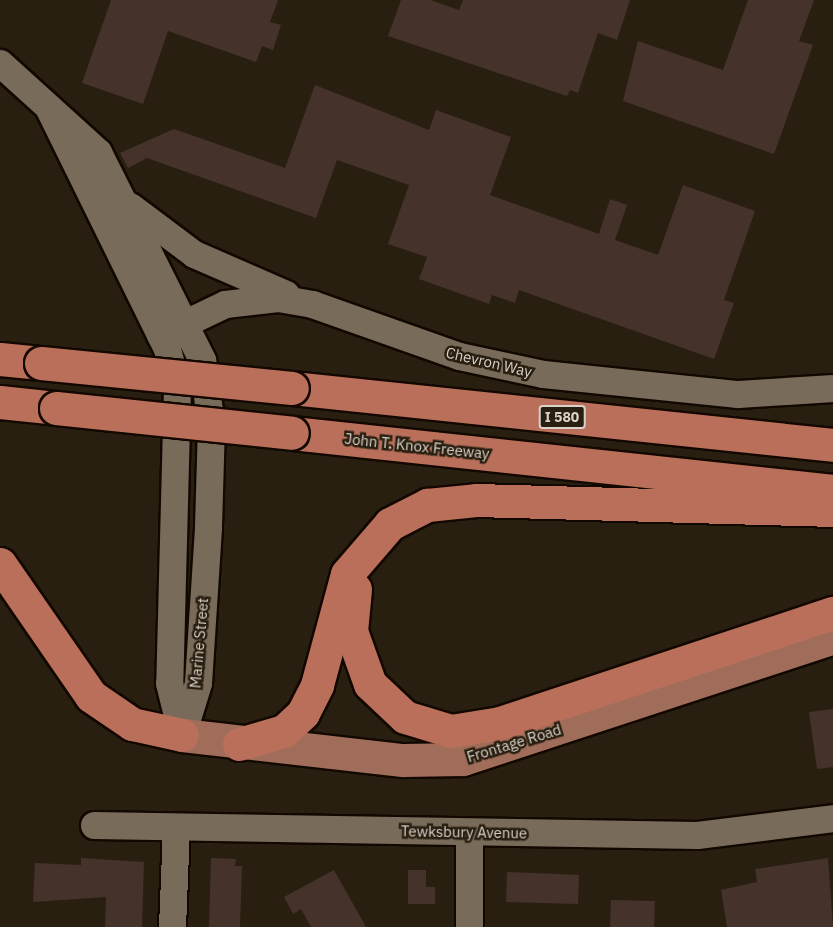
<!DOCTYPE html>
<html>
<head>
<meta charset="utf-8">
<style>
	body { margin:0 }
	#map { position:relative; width:833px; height:927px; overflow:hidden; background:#291f10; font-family:"IBM Plex Sans",sans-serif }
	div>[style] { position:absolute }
	.building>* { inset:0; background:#45322a }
	.roads { filter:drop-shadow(2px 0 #120800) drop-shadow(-2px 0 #120800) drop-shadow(0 2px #120800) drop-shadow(0 -2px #120800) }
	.minor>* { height:27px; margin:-13.5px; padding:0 13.5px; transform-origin:13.5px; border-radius:13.5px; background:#786b5a }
	.major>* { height:33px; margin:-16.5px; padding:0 16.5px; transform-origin:16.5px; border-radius:16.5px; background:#a06d5a }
	.highway>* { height:33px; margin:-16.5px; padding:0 16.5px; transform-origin:16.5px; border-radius:16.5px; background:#ba6f5a }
	.bridges { filter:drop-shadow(2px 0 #120800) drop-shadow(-2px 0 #120800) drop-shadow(0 2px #120800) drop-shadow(0 -2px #120800) }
	.highway-bridge>* { height:33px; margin:-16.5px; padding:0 16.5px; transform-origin:16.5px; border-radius:16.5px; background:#ba6f5a }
	span { translate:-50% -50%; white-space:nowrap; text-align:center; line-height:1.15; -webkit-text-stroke:5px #291f10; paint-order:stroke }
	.shield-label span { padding:2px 4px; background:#291f10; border:2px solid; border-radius:4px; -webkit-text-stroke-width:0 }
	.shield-label { font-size:14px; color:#d9d2c9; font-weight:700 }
	.street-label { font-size:15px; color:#d9d2c9 }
</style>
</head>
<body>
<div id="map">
	<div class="building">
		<i style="clip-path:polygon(111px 0,278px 0,270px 22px,281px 25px,273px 50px,262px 46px,256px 62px,168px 31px,143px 104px,82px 83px)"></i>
		<i style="clip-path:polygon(401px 0,430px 0,459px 10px,463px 0,630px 0,617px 40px,598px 33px,578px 93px,570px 90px,567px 96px,388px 36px)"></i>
		<i style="clip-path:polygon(748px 0,814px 0,799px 41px,813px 45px,774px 154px,623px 101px,638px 41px,723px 70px)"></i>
		<i style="clip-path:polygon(315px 85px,429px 130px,436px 110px,511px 137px,490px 195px,599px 234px,610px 199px,627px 205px,615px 240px,658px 255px,683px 185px,755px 211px,724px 300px,734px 303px,714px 359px,519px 290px,515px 303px,492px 295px,489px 304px,419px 279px,427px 257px,388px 244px,409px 185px,337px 160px,316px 218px,147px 158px,128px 168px,120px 153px,174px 129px,285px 168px)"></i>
		<i style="clip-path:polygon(833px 709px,833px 767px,817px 769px,809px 712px)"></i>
		<i style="clip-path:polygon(81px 858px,144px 862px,142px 927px,105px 927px,106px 897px,33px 902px,35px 863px,81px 865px)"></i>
		<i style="clip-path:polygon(211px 858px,236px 859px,235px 866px,242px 866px,240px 927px,209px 927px)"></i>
		<i style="clip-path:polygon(828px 858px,833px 927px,727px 927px,721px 890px,757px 882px,755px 869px)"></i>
		<i style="clip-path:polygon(334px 870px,366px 927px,311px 927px,301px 909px,293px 914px,284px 897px)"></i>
		<i style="clip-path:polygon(408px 870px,426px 870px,426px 887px,435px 887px,435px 904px,408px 904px)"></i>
		<i style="clip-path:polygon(507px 872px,579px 875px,578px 904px,506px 902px)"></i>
		<i style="clip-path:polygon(611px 900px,655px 901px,654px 927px,610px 927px)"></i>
	</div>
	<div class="roads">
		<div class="minor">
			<i style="left:0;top:63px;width:132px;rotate:42.2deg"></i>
			<i style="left:98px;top:152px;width:233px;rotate:63.4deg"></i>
			<i style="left:202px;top:360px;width:66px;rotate:82.1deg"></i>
			<i style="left:211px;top:425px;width:103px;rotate:91.7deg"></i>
			<i style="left:208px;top:528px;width:155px;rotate:93.7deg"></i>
			<i style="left:198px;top:683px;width:54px;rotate:107.1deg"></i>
			<i style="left:49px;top:109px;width:267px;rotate:63.8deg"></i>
			<i style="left:167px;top:349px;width:39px;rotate:75deg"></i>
			<i style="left:177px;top:387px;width:296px;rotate:91.5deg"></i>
			<i style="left:169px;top:683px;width:54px;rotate:76deg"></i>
			<i style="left:130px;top:206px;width:80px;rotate:36.9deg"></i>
			<i style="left:194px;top:254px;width:100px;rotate:23.5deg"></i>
			<i style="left:160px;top:335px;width:72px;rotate:-25.5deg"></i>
			<i style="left:225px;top:304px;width:53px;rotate:-6.5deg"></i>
			<i style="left:278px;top:298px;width:35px;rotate:10deg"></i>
			<i style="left:312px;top:304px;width:156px;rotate:19.5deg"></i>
			<i style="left:459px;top:356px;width:86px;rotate:12.1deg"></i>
			<i style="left:543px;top:374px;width:196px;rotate:5.9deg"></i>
			<i style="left:738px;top:394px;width:95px;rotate:-3.6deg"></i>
			<i style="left:94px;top:825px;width:603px;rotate:0.95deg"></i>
			<i style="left:697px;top:835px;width:137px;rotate:-7.1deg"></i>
			<i style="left:172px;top:927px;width:99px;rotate:-87.7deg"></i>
			<i style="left:469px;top:927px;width:94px;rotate:-90deg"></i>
		</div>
		<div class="major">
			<i style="left:182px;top:735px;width:222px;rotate:6.5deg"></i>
			<i style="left:403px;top:760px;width:60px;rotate:-1deg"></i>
			<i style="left:463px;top:759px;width:390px;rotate:-18.2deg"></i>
		</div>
		<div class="highway">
			<i style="left:0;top:359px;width:41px;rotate:5.6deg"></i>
			<i style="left:292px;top:388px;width:544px;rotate:6.01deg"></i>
			<i style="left:0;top:402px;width:56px;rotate:6.1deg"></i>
			<i style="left:292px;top:433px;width:544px;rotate:6.12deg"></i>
			<i style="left:0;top:564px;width:160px;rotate:55.4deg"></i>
			<i style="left:91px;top:696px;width:50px;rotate:34.3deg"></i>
			<i style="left:132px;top:724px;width:51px;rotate:12.4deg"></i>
			<i style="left:355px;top:589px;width:42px;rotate:95.4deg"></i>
			<i style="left:351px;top:631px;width:56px;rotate:70.3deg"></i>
			<i style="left:370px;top:684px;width:48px;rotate:43.3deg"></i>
			<i style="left:405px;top:717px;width:48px;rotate:16.9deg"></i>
			<i style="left:451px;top:731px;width:50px;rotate:-9.3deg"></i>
			<i style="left:500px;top:723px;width:351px;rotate:-18.3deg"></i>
			<i style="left:239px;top:744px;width:47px;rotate:-16.1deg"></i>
			<i style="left:284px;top:731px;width:26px;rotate:-43deg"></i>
			<i style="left:303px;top:713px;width:31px;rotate:-63deg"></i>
			<i style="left:317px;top:685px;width:115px;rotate:-74.9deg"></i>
			<i style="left:347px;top:574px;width:66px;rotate:-49.3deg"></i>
			<i style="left:390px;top:524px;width:42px;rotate:-27.2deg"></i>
			<i style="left:427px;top:505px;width:49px;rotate:-5.8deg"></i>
			<i style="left:476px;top:500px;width:357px;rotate:1.6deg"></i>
		</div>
	</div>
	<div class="bridges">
		<div class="highway-bridge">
			<i style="left:41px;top:363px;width:252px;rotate:5.7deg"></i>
			<i style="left:56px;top:408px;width:237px;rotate:6deg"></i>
		</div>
	</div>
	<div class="shield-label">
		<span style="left:562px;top:417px">I 580</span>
	</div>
	<div class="street-label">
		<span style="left:489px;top:362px;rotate:13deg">Chevron Way</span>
		<span style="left:417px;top:446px;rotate:6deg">John T. Knox Freeway</span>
		<span style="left:199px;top:643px;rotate:-85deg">Marine Street</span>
		<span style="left:514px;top:743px;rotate:-17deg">Frontage Road</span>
		<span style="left:464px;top:832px;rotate:1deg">Tewksbury Avenue</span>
	</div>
</div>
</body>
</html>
